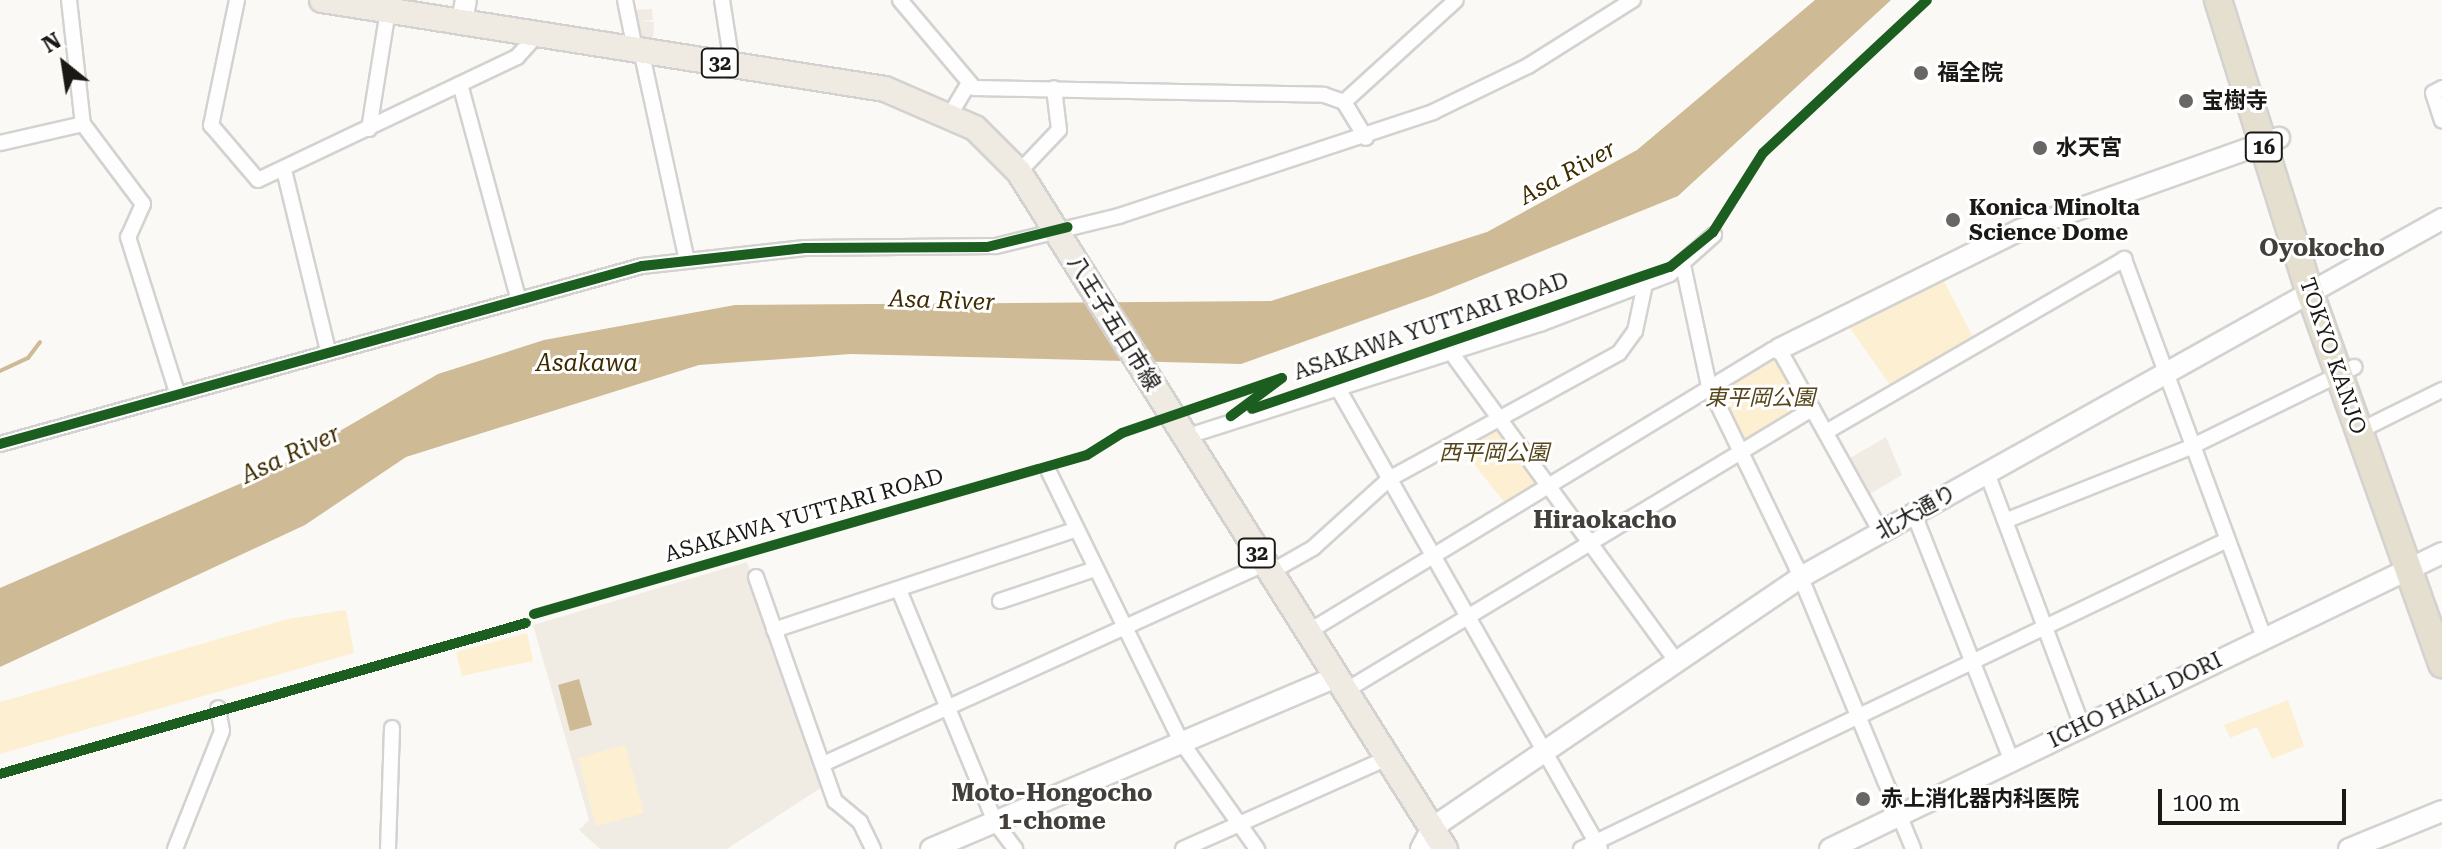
<!DOCTYPE html>
<html>
<head>
<meta charset="utf-8">
<style>
	body { margin:0 }
	#map { position:relative; width:2442px; height:849px; overflow:hidden; background:#fbf9f6; font-family:"Roboto Serif","Noto Sans JP",serif }
	div>[style] { position:absolute }
	.built>* { inset:0; background:#f0ece4 }
	.green>* { inset:0; background:#fdefd1 }
	.water>* { inset:0; background:#cebb95 }
	.stream>* { height:4px; margin:-2px; padding:0 2px; transform-origin:2px; border-radius:2px; background:#cebb95 }
	.roads { filter:drop-shadow(2px 0 #d4d2d0) drop-shadow(-2px 0 #d4d2d0) drop-shadow(0 2px #d4d2d0) drop-shadow(0 -2px #d4d2d0) }
	.street>* { height:14px; margin:-7px; padding:0 7px; transform-origin:7px; border-radius:7px; background:#fefefe }
	.secondary>* { height:20px; margin:-10px; padding:0 10px; transform-origin:10px; border-radius:10px; background:#fefefe }
	.primary>* { height:24px; margin:-12px; padding:0 12px; transform-origin:12px; border-radius:12px; background:#efebe2 }
	.highway>* { height:26px; margin:-13px; padding:0 13px; transform-origin:13px; border-radius:13px; background:#e5dfcf }
	.cycleway>* { height:10px; margin:-5px; padding:0 5px; transform-origin:5px; border-radius:5px; background:#1b5e20 }
	.dots>* { width:22px; height:22px; translate:-50% -50%; box-sizing:border-box; border:4px solid #fff; border-radius:50% }
	span { translate:-50% -50%; white-space:nowrap; text-align:center; line-height:1.15; -webkit-text-stroke:6px #fff; paint-order:stroke }
	.shield-label span { padding:2px 6px; background:#fff; border:2px solid; border-radius:6px; -webkit-text-stroke-width:0 }
	.shield-label { font-size:20px; color:#1a1916; font-weight:700 }
	.poi-label { font-size:22px; color:#1a1916; font-weight:700 }
	.left { translate:0 -50%; text-align:left }
	.street-label { font-size:22px; color:#1a1916 }
	.park-label { font-size:22px; color:#56451a; font-style:italic }
	.water-label { font-size:24px; color:#3e2c00; font-style:italic }
	.neighbourhood-label { font-size:24px; color:#43403b; font-weight:700 }
	.north { position:absolute; left:24px; top:24px; width:80px; height:80px; -webkit-text-stroke:6px #fff; paint-order:stroke; rotate:330deg; font-size:22px; font-weight:700; line-height:32px; text-align:center; color:#1a1916 }
	.north::after { content:''; display:block; margin:auto; width:28px; height:36px; background:#1a1916; clip-path:polygon(50% 0,100% 100%,50% 72%,0 100%) }
	.scale { position:absolute; left:2158px; top:789px; width:188px; height:36px; box-sizing:border-box; border:4px solid #1a1916; border-top:0; padding-left:10px; font-size:24px; line-height:28px; white-space:nowrap; color:#1a1916; -webkit-text-stroke:6px #fff; paint-order:stroke }
</style>
</head>
<body>
<div id="map">
	<div class="built">
		<i style="clip-path:polygon(652px 9px,653px 20px,640px 21px,654px 22px,653px 43px,638px 41px,635px 10px)"></i>
		<i style="clip-path:polygon(1886px 437px,1902px 475px,1863px 498px,1843px 462px)"></i>
		<i style="clip-path:polygon(747px 562px,822px 787px,727px 849px,600px 849px,579px 830px,589px 820px,533px 625px)"></i>
	</div>
	<div class="green">
		<i style="clip-path:polygon(1942px 277px,1978px 347px,1893px 389px,1847px 324px)"></i>
		<i style="clip-path:polygon(1772px 350px,1812px 409px,1740px 452px,1709px 386px)"></i>
		<i style="clip-path:polygon(1499px 425px,1541px 482px,1506px 504px,1459px 446px)"></i>
		<i style="clip-path:polygon(346px 610px,354px 653px,0 754px,0 702px,288px 619px)"></i>
		<i style="clip-path:polygon(527px 633px,533px 661px,462px 676px,456px 652px)"></i>
		<i style="clip-path:polygon(2288px 700px,2304px 746px,2272px 759px,2257px 727px,2230px 738px,2224px 725px)"></i>
		<i style="clip-path:polygon(625px 745px,644px 813px,596px 826px,578px 758px)"></i>
	</div>
	<div class="water">
		<i style="clip-path:polygon(1815px 0,1891px 0,1678px 196px,1434px 295px,1241px 364px,851px 354px,699px 365px,406px 457px,305px 525px,0 667px,0 588px,276px 468px,438px 374px,544px 340px,735px 305px,1271px 301px,1487px 232px,1637px 150px)"></i>
		<i style="clip-path:polygon(579px 679px,592px 725px,570px 731px,558px 685px)"></i>
	</div>
	<div class="stream">
		<i style="left:0;top:371px;width:31px;rotate:-25deg"></i>
		<i style="left:28px;top:358px;width:20px;rotate:-53deg"></i>
	</div>
	<div class="roads">
		<div class="street">
			<i style="left:69px;top:0;width:125px;rotate:83.6deg"></i>
			<i style="left:83px;top:124px;width:100px;rotate:53.1deg"></i>
			<i style="left:143px;top:204px;width:36px;rotate:114deg"></i>
			<i style="left:128px;top:237px;width:163px;rotate:72.5deg"></i>
			<i style="left:237px;top:0;width:128px;rotate:101.7deg"></i>
			<i style="left:211px;top:125px;width:72px;rotate:49.5deg"></i>
			<i style="left:258px;top:180px;width:287px;rotate:-25.4deg"></i>
			<i style="left:517px;top:57px;width:31px;rotate:-48deg"></i>
			<i style="left:625px;top:0;width:50px;rotate:78.5deg"></i>
			<i style="left:722px;top:0;width:65px;rotate:81.1deg"></i>
			<i style="left:900px;top:0;width:115px;rotate:49.9deg"></i>
			<i style="left:974px;top:88px;width:350px;rotate:1.1deg"></i>
			<i style="left:1324px;top:95px;width:21px;rotate:19deg"></i>
			<i style="left:1344px;top:102px;width:42px;rotate:58.6deg"></i>
			<i style="left:641px;top:50px;width:212px;rotate:77.7deg"></i>
			<i style="left:460px;top:84px;width:222px;rotate:74.8deg"></i>
			<i style="left:2442px;top:88px;width:10px;rotate:151deg"></i>
			<i style="left:2433px;top:93px;width:29px;rotate:72deg"></i>
			<i style="left:1344px;top:102px;width:151px;rotate:-42.3deg"></i>
			<i style="left:951px;top:113px;width:33px;rotate:-59deg"></i>
			<i style="left:369px;top:129px;width:120px;rotate:-80.9deg"></i>
			<i style="left:0;top:143px;width:85px;rotate:-12.9deg"></i>
			<i style="left:284px;top:170px;width:185px;rotate:76.3deg"></i>
			<i style="left:1019px;top:172px;width:58px;rotate:-46.4deg"></i>
			<i style="left:1059px;top:130px;width:42px;rotate:-96.8deg"></i>
			<i style="left:1683px;top:265px;width:124px;rotate:77.9deg"></i>
			<i style="left:1709px;top:386px;width:200px;rotate:64.2deg"></i>
			<i style="left:1796px;top:566px;width:306px;rotate:67.5deg"></i>
			<i style="left:1453px;top:355px;width:379px;rotate:53.9deg"></i>
			<i style="left:1339px;top:390px;width:528px;rotate:60.38deg"></i>
			<i style="left:2359px;top:431px;width:93px;rotate:-26.3deg"></i>
			<i style="left:1826px;top:432px;width:345px;rotate:-30.1deg"></i>
			<i style="left:2124px;top:259px;width:404px;rotate:69.7deg"></i>
			<i style="left:1185px;top:437px;width:373px;rotate:-17.7deg"></i>
			<i style="left:1540px;top:324px;width:139px;rotate:-21deg"></i>
			<i style="left:1670px;top:274px;width:59px;rotate:-41.6deg"></i>
			<i style="left:0;top:444px;width:666px;rotate:-15.5deg"></i>
			<i style="left:642px;top:266px;width:164px;rotate:-6.3deg"></i>
			<i style="left:805px;top:248px;width:191px;rotate:-0.6deg"></i>
			<i style="left:996px;top:246px;width:127px;rotate:-13.7deg"></i>
			<i style="left:1119px;top:216px;width:331px;rotate:-18.3deg"></i>
			<i style="left:1433px;top:112px;width:106px;rotate:-25.8deg"></i>
			<i style="left:1528px;top:66px;width:124px;rotate:-32.2deg"></i>
			<i style="left:1049px;top:472px;width:302px;rotate:63.9deg"></i>
			<i style="left:1182px;top:743px;width:130px;rotate:54.7deg"></i>
			<i style="left:1987px;top:473px;width:270px;rotate:69.4deg"></i>
			<i style="left:1914px;top:514px;width:266px;rotate:68.4deg"></i>
			<i style="left:2005px;top:521px;width:200px;rotate:-21.7deg"></i>
			<i style="left:2191px;top:447px;width:182px;rotate:-26.1deg"></i>
			<i style="left:1269px;top:573px;width:51px;rotate:-29.6deg"></i>
			<i style="left:1313px;top:548px;width:103px;rotate:-42.2deg"></i>
			<i style="left:1389px;top:479px;width:262px;rotate:-28.7deg"></i>
			<i style="left:1619px;top:353px;width:27px;rotate:-54deg"></i>
			<i style="left:1635px;top:331px;width:48px;rotate:-78deg"></i>
			<i style="left:756px;top:577px;width:238px;rotate:70.6deg"></i>
			<i style="left:835px;top:801px;width:33px;rotate:40deg"></i>
			<i style="left:860px;top:822px;width:30px;rotate:64deg"></i>
			<i style="left:899px;top:590px;width:251px;rotate:67.5deg"></i>
			<i style="left:995px;top:822px;width:34px;rotate:53deg"></i>
			<i style="left:1000px;top:601px;width:100px;rotate:-18.6deg"></i>
			<i style="left:774px;top:630px;width:317px;rotate:-18.4deg"></i>
			<i style="left:1308px;top:632px;width:543px;rotate:-31.29deg"></i>
			<i style="left:1772px;top:350px;width:7px;rotate:-8deg"></i>
			<i style="left:1779px;top:349px;width:210px;rotate:60.9deg"></i>
			<i style="left:1345px;top:691px;width:546px;rotate:-31.13deg"></i>
			<i style="left:823px;top:764px;width:484px;rotate:-24.4deg"></i>
			<i style="left:175px;top:849px;width:127px;rotate:-68.3deg"></i>
			<i style="left:222px;top:731px;width:23px;rotate:-100deg"></i>
			<i style="left:388px;top:849px;width:121px;rotate:-88.1deg"></i>
			<i style="left:1183px;top:849px;width:223px;rotate:-24deg"></i>
			<i style="left:1581px;top:849px;width:716px;rotate:-25.56deg"></i>
		</div>
		<div class="secondary">
			<i style="left:462px;top:22px;width:22px;rotate:-80deg"></i>
			<i style="left:1779px;top:349px;width:269px;rotate:-26.3deg"></i>
			<i style="left:2020px;top:230px;width:275px;rotate:-19.6deg"></i>
			<i style="left:931px;top:849px;width:440px;rotate:-23deg"></i>
			<i style="left:1421px;top:849px;width:24px;rotate:-62deg"></i>
			<i style="left:1432px;top:828px;width:446px;rotate:-34.2deg"></i>
			<i style="left:1801px;top:577px;width:734px;rotate:-29.18deg"></i>
			<i style="left:1830px;top:849px;width:680px;rotate:-25.81deg"></i>
			<i style="left:2349px;top:849px;width:100px;rotate:-22.2deg"></i>
		</div>
		<div class="primary">
			<i style="left:322px;top:0;width:570px;rotate:8.98deg"></i>
			<i style="left:885px;top:89px;width:98px;rotate:23.4deg"></i>
			<i style="left:975px;top:128px;width:62px;rotate:45deg"></i>
			<i style="left:1019px;top:172px;width:800px;rotate:57.82deg"></i>
		</div>
		<div class="highway">
			<i style="left:2218px;top:0;width:307px;rotate:72.6deg"></i>
			<i style="left:2310px;top:293px;width:394px;rotate:70.4deg"></i>
		</div>
	</div>
	<div class="cycleway">
		<i style="left:1252px;top:409px;width:441px;rotate:-18.8deg"></i>
		<i style="left:1670px;top:267px;width:55px;rotate:-39.1deg"></i>
		<i style="left:1713px;top:232px;width:93px;rotate:-57.7deg"></i>
		<i style="left:1763px;top:153px;width:224px;rotate:-43deg"></i>
		<i style="left:0;top:444px;width:666px;rotate:-15.5deg"></i>
		<i style="left:642px;top:266px;width:164px;rotate:-6.3deg"></i>
		<i style="left:805px;top:248px;width:182px;rotate:-0.3deg"></i>
		<i style="left:987px;top:247px;width:83px;rotate:-13.9deg"></i>
		<i style="left:534px;top:614px;width:575px;rotate:-16.04deg"></i>
		<i style="left:1087px;top:455px;width:41px;rotate:-32.2deg"></i>
		<i style="left:1122px;top:433px;width:169px;rotate:-19deg"></i>
		<i style="left:1282px;top:378px;width:64px;rotate:143.3deg"></i>
		<i style="left:0;top:774px;width:547px;rotate:-16.02deg"></i>
	</div>
	<div class="dots">
		<i style="left:1921px;top:73px;background:#696764"></i>
		<i style="left:2186px;top:101px;background:#696764"></i>
		<i style="left:2040px;top:148px;background:#696764"></i>
		<i style="left:1953px;top:220px;background:#696764"></i>
		<i style="left:1863px;top:799px;background:#696764"></i>
	</div>
	<div class="shield-label">
		<span style="left:720px;top:63px">32</span>
		<span style="left:2264px;top:147px">16</span>
		<span style="left:1257px;top:553px">32</span>
	</div>
	<div class="poi-label">
		<span class="left" style="left:1937px;top:73px">福全院</span>
		<span class="left" style="left:2202px;top:101px">宝樹寺</span>
		<span class="left" style="left:2056px;top:148px">水天宮</span>
		<span class="left" style="left:1969px;top:220px">Konica Minolta<br>Science Dome</span>
		<span class="left" style="left:1881px;top:799px">赤上消化器内科医院</span>
	</div>
	<div class="street-label">
		<span style="left:1114px;top:323px;rotate:58deg">八王子五日市線</span>
		<span style="left:1431px;top:326px;rotate:-19deg">ASAKAWA YUTTARI ROAD</span>
		<span style="left:2333px;top:356px;rotate:71deg">TOKYO KANJO</span>
		<span style="left:1916px;top:512px;rotate:-29deg">北大通り</span>
		<span style="left:804px;top:515px;rotate:-16deg">ASAKAWA YUTTARI ROAD</span>
		<span style="left:2135px;top:700px;rotate:-26deg">ICHO HALL DORI</span>
	</div>
	<div class="park-label">
		<span style="left:1760px;top:398px">東平岡公園</span>
		<span style="left:1494px;top:453px">西平岡公園</span>
	</div>
	<div class="water-label">
		<span style="left:1568px;top:173px;rotate:-29deg">Asa River</span>
		<span style="left:942px;top:301px;rotate:2deg">Asa River</span>
		<span style="left:587px;top:364px">Asakawa</span>
		<span style="left:291px;top:455px;rotate:-25deg">Asa River</span>
	</div>
	<div class="neighbourhood-label">
		<span style="left:2322px;top:249px">Oyokocho</span>
		<span style="left:1605px;top:521px">Hiraokacho</span>
		<span style="left:1052px;top:808px">Moto-Hongocho<br>1-chome</span>
	</div>
	<div class="north">N</div>
	<div class="scale">100 m</div>
</div>
</body>
</html>
